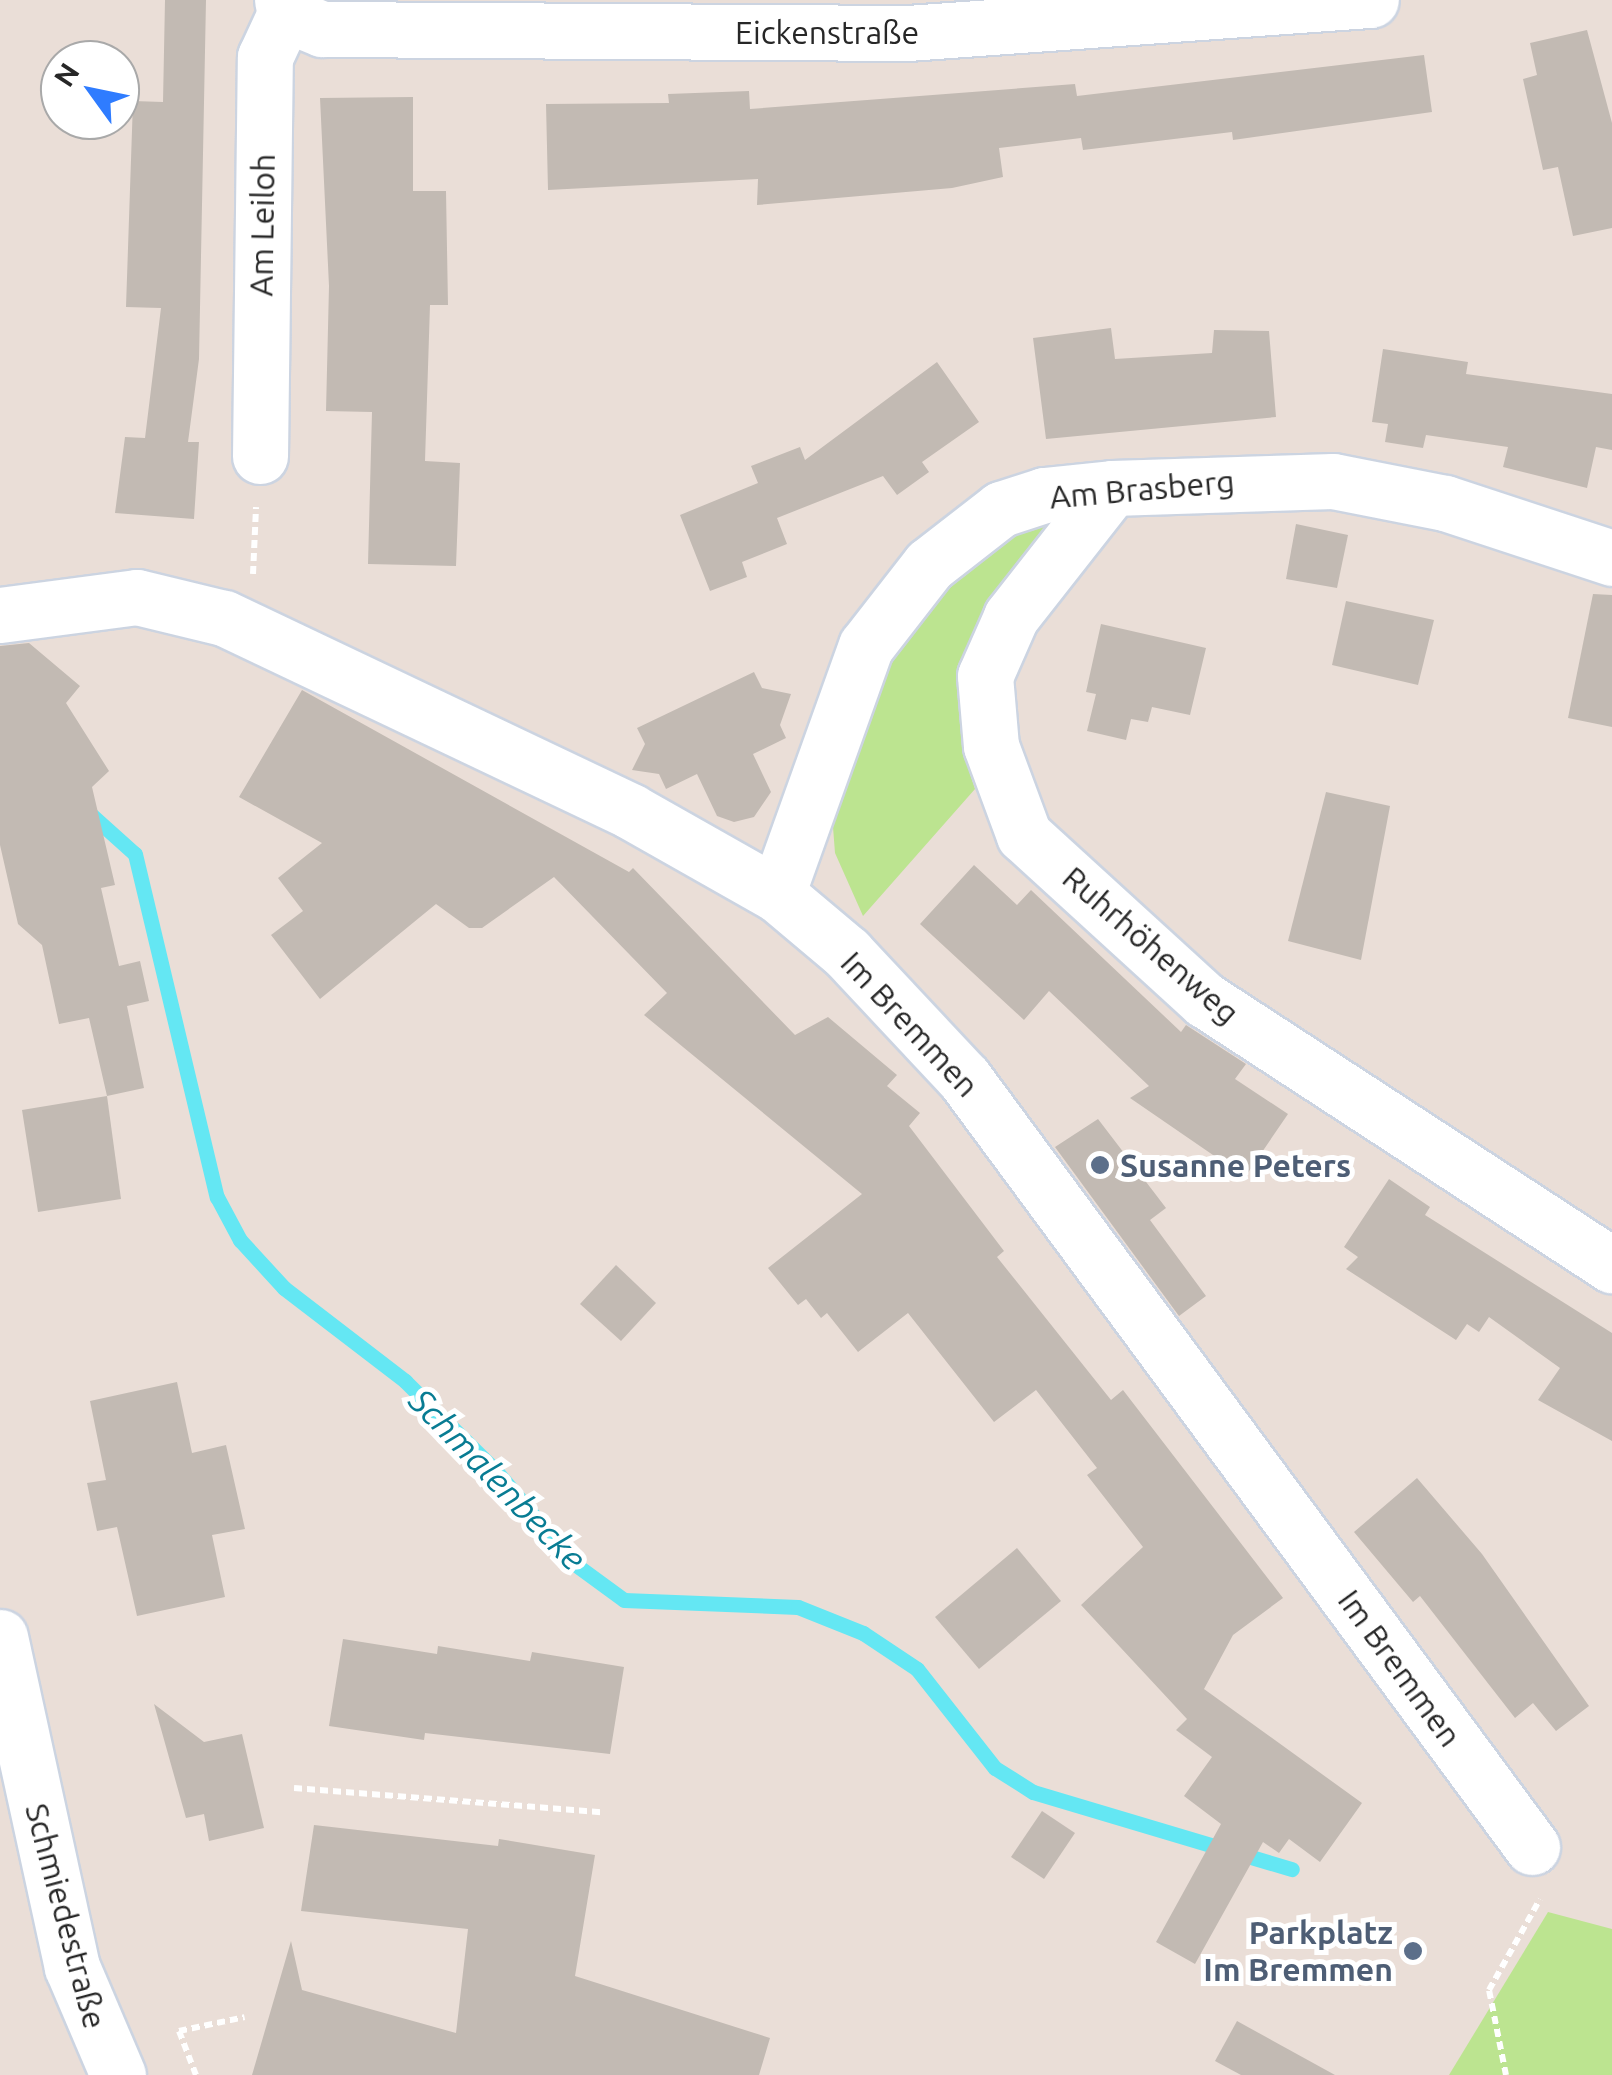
<!DOCTYPE html>
<html>
<head>
<meta charset="utf-8">
<style>
	body { margin:0 }
	#map { position:relative; width:1612px; height:2075px; overflow:hidden; background:#eaded7; font-family:Ubuntu,sans-serif }
	div>[style] { position:absolute }
	.green>* { inset:0; background:#bce490 }
	.stream>* { height:15px; margin:-7.5px; padding:0 7.5px; transform-origin:7.5px; border-radius:7.5px; background:#64e7f3 }
	.building>* { inset:0; background:#c2bab3 }
	.path>* { height:6px; margin-top:-3px; transform-origin:0; background:repeating-linear-gradient(90deg,#fff 0 8px,transparent 0 13px) }
	.roads { filter:drop-shadow(2px 0 #ccd4e1) drop-shadow(-2px 0 #ccd4e1) drop-shadow(0 2px #ccd4e1) drop-shadow(0 -2px #ccd4e1) }
	.minor>* { height:55px; margin:-27.5px; padding:0 27.5px; transform-origin:27.5px; border-radius:27.5px; background:#fff }
	.secondary>* { height:55px; margin:-27.5px; padding:0 27.5px; transform-origin:27.5px; border-radius:27.5px; background:#fff }
	.dots>* { width:28px; height:28px; translate:-50% -50%; box-sizing:border-box; border:5px solid #fff; border-radius:50% }
	span { translate:-50% -50%; white-space:nowrap; text-align:center; line-height:1.15; -webkit-text-stroke:10px #fff; paint-order:stroke }
	.street-label { font-size:32px; color:#272727 }
	.service-label { font-size:32px; color:#4e5e75; font-weight:700 }
	.left { translate:0 -50%; text-align:left }
	.right { translate:-100% -50%; text-align:right }
	.water-label { font-size:35px; color:#087c93; font-style:italic }
	.north { position:absolute; left:40px; top:40px; width:100px; height:100px; box-sizing:border-box; background:#fff; border:2px solid #a9a9a9; border-radius:50%; rotate:303deg; font-size:28px; font-weight:700; line-height:40px; text-align:center; color:#272727 }
	.north::after { content:''; display:block; margin:auto; width:35px; height:45px; background:#2f7cff; clip-path:polygon(50% 0,100% 100%,50% 72%,0 100%) }
</style>
</head>
<body>
<div id="map">
	<div class="green">
		<i style="clip-path:polygon(1036px 521px,1046px 529px,962px 693px,965px 758px,975px 789px,863px 916px,835px 853px,832px 814px,888px 653px,982px 544px)"></i>
		<i style="clip-path:polygon(1548px 1912px,1612px 1929px,1612px 2075px,1449px 2075px)"></i>
	</div>
	<div class="stream">
		<i style="left:87px;top:811px;width:64px;rotate:41.9deg"></i>
		<i style="left:135px;top:854px;width:353px;rotate:76.6deg"></i>
		<i style="left:217px;top:1197px;width:49px;rotate:61.9deg"></i>
		<i style="left:240px;top:1240px;width:65px;rotate:47.5deg"></i>
		<i style="left:284px;top:1288px;width:153px;rotate:37.5deg"></i>
		<i style="left:405px;top:1381px;width:128px;rotate:44.7deg"></i>
		<i style="left:496px;top:1471px;width:119px;rotate:50.1deg"></i>
		<i style="left:572px;top:1562px;width:64px;rotate:36.2deg"></i>
		<i style="left:624px;top:1600px;width:174px;rotate:2.3deg"></i>
		<i style="left:798px;top:1607px;width:70px;rotate:21.8deg"></i>
		<i style="left:863px;top:1633px;width:65px;rotate:33.7deg"></i>
		<i style="left:917px;top:1669px;width:126px;rotate:51.8deg"></i>
		<i style="left:995px;top:1768px;width:45px;rotate:32.3deg"></i>
		<i style="left:1033px;top:1792px;width:270px;rotate:16.6deg"></i>
	</div>
	<div class="building">
		<i style="clip-path:polygon(165px 0,206px 0,199px 359px,188px 442px,199px 442px,194px 519px,115px 513px,125px 437px,145px 438px,161px 308px,126px 307px,133px 101px,163px 102px)"></i>
		<i style="clip-path:polygon(1587px 30px,1612px 123px,1612px 228px,1573px 236px,1558px 167px,1543px 170px,1523px 79px,1537px 75px,1530px 43px)"></i>
		<i style="clip-path:polygon(1424px 55px,1432px 112px,1233px 140px,1232px 132px,1083px 150px,1081px 138px,999px 148px,1003px 177px,952px 188px,757px 205px,758px 179px,548px 190px,546px 104px,669px 103px,668px 94px,749px 91px,750px 109px,1075px 84px,1077px 96px)"></i>
		<i style="clip-path:polygon(413px 97px,413px 191px,446px 191px,448px 305px,430px 305px,425px 461px,460px 463px,456px 566px,368px 564px,372px 412px,326px 411px,329px 286px,320px 98px)"></i>
		<i style="clip-path:polygon(1111px 328px,1115px 359px,1212px 353px,1214px 330px,1269px 331px,1276px 417px,1046px 439px,1033px 338px)"></i>
		<i style="clip-path:polygon(1383px 349px,1468px 362px,1466px 374px,1612px 394px,1612px 450px,1596px 447px,1587px 488px,1503px 467px,1508px 447px,1426px 435px,1423px 448px,1385px 442px,1388px 424px,1372px 422px)"></i>
		<i style="clip-path:polygon(937px 362px,979px 422px,922px 462px,929px 472px,897px 495px,883px 476px,777px 518px,787px 544px,742px 562px,747px 577px,710px 591px,680px 515px,758px 483px,751px 466px,800px 447px,805px 460px)"></i>
		<i style="clip-path:polygon(1296px 524px,1348px 535px,1337px 588px,1286px 579px)"></i>
		<i style="clip-path:polygon(1593px 594px,1612px 595px,1612px 727px,1568px 718px)"></i>
		<i style="clip-path:polygon(1346px 601px,1434px 620px,1418px 685px,1332px 665px)"></i>
		<i style="clip-path:polygon(1101px 624px,1206px 648px,1190px 715px,1152px 707px,1148px 722px,1131px 719px,1126px 740px,1087px 731px,1096px 694px,1086px 692px)"></i>
		<i style="clip-path:polygon(29px 643px,80px 686px,66px 703px,109px 771px,92px 787px,115px 885px,101px 888px,119px 966px,140px 961px,149px 1001px,127px 1006px,144px 1088px,107px 1096px,89px 1018px,59px 1024px,42px 945px,18px 924px,0 845px,0 646px)"></i>
		<i style="clip-path:polygon(754px 672px,762px 688px,791px 694px,780px 725px,786px 738px,753px 754px,771px 792px,754px 817px,734px 822px,717px 816px,697px 774px,666px 789px,659px 774px,632px 770px,645px 744px,637px 728px)"></i>
		<i style="clip-path:polygon(302px 690px,629px 872px,633px 868px,795px 1035px,828px 1017px,897px 1075px,887px 1086px,920px 1113px,909px 1126px,1004px 1251px,997px 1257px,1111px 1400px,1123px 1390px,1283px 1598px,1233px 1635px,1204px 1689px,1362px 1803px,1320px 1862px,1289px 1839px,1279px 1853px,1263px 1842px,1195px 1964px,1156px 1942px,1221px 1824px,1184px 1796px,1212px 1757px,1176px 1730px,1187px 1719px,1081px 1605px,1143px 1547px,1087px 1475px,1097px 1468px,1036px 1390px,994px 1422px,908px 1313px,858px 1352px,827px 1313px,821px 1318px,806px 1299px,798px 1305px,768px 1268px,862px 1194px,644px 1015px,667px 993px,554px 877px,482px 928px,469px 928px,436px 904px,320px 999px,271px 935px,303px 911px,278px 878px,322px 843px,239px 797px)"></i>
		<i style="clip-path:polygon(1326px 792px,1390px 806px,1361px 960px,1288px 941px)"></i>
		<i style="clip-path:polygon(974px 865px,1017px 905px,1031px 890px,1181px 1032px,1186px 1025px,1246px 1064px,1235px 1079px,1288px 1114px,1245px 1177px,1130px 1098px,1149px 1086px,1049px 991px,1024px 1020px,920px 924px)"></i>
		<i style="clip-path:polygon(107px 1096px,121px 1199px,38px 1212px,22px 1110px)"></i>
		<i style="clip-path:polygon(1098px 1119px,1166px 1208px,1150px 1220px,1206px 1296px,1179px 1316px,1055px 1147px)"></i>
		<i style="clip-path:polygon(1389px 1179px,1430px 1207px,1425px 1215px,1612px 1333px,1612px 1441px,1538px 1400px,1560px 1368px,1489px 1317px,1479px 1332px,1467px 1324px,1456px 1340px,1346px 1269px,1358px 1257px,1344px 1247px)"></i>
		<i style="clip-path:polygon(616px 1265px,656px 1303px,621px 1341px,580px 1304px)"></i>
		<i style="clip-path:polygon(177px 1382px,192px 1453px,226px 1445px,245px 1529px,212px 1535px,225px 1597px,137px 1616px,117px 1527px,97px 1531px,87px 1483px,106px 1480px,90px 1401px)"></i>
		<i style="clip-path:polygon(1417px 1478px,1482px 1554px,1589px 1706px,1556px 1731px,1533px 1703px,1515px 1718px,1420px 1596px,1413px 1602px,1354px 1532px)"></i>
		<i style="clip-path:polygon(1017px 1548px,1061px 1601px,979px 1669px,935px 1617px)"></i>
		<i style="clip-path:polygon(343px 1639px,437px 1654px,438px 1646px,530px 1661px,532px 1652px,624px 1667px,610px 1754px,425px 1733px,424px 1740px,329px 1726px)"></i>
		<i style="clip-path:polygon(154px 1704px,204px 1742px,242px 1734px,264px 1828px,209px 1841px,204px 1814px,186px 1818px)"></i>
		<i style="clip-path:polygon(1042px 1811px,1075px 1833px,1044px 1879px,1011px 1857px)"></i>
		<i style="clip-path:polygon(314px 1825px,498px 1846px,499px 1839px,595px 1855px,575px 1976px,770px 2038px,759px 2075px,252px 2075px,291px 1941px,302px 1990px,456px 2033px,468px 1929px,301px 1911px)"></i>
		<i style="clip-path:polygon(1237px 2021px,1335px 2075px,1241px 2075px,1215px 2061px)"></i>
	</div>
	<div class="path">
		<i style="left:253px;top:574px;width:67px;rotate:-87.4deg"></i>
		<i style="left:294px;top:1788px;width:308px;rotate:4.5deg"></i>
		<i style="left:196px;top:2075px;width:47px;rotate:-111.1deg"></i>
		<i style="left:179px;top:2031px;width:67px;rotate:-12deg"></i>
		<i style="left:1506px;top:2075px;width:87px;rotate:-101.3deg"></i>
		<i style="left:1489px;top:1990px;width:104px;rotate:-60.7deg"></i>
	</div>
	<div class="roads">
		<div class="minor">
			<i style="left:285px;top:14px;width:40px;rotate:22deg"></i>
			<i style="left:322px;top:29px;width:586px;rotate:0.39deg"></i>
			<i style="left:908px;top:33px;width:464px;rotate:-4.1deg"></i>
			<i style="left:260px;top:456px;width:399px;rotate:-89.3deg"></i>
			<i style="left:265px;top:57px;width:47px;rotate:-65.1deg"></i>
			<i style="left:285px;top:14px;width:14px;rotate:-102deg"></i>
			<i style="left:1112px;top:488px;width:164px;rotate:128.1deg"></i>
			<i style="left:1011px;top:617px;width:64px;rotate:113.8deg"></i>
			<i style="left:985px;top:676px;width:70px;rotate:85.1deg"></i>
			<i style="left:991px;top:746px;width:95px;rotate:69.7deg"></i>
			<i style="left:1024px;top:835px;width:245px;rotate:42.4deg"></i>
			<i style="left:1205px;top:1000px;width:486px;rotate:33.1deg"></i>
			<i style="left:0;top:615px;width:138px;rotate:-7.5deg"></i>
			<i style="left:137px;top:597px;width:89px;rotate:13.6deg"></i>
			<i style="left:224px;top:618px;width:450px;rotate:25.4deg"></i>
			<i style="left:630px;top:811px;width:169px;rotate:29.5deg"></i>
			<i style="left:777px;top:894px;width:92px;rotate:40.1deg"></i>
			<i style="left:847px;top:953px;width:171px;rotate:46.9deg"></i>
			<i style="left:964px;top:1078px;width:956px;rotate:53.55deg"></i>
			<i style="left:777px;top:894px;width:263px;rotate:-70.3deg"></i>
			<i style="left:866px;top:646px;width:103px;rotate:-52.1deg"></i>
			<i style="left:929px;top:565px;width:91px;rotate:-37.9deg"></i>
			<i style="left:1001px;top:509px;width:45px;rotate:-18deg"></i>
			<i style="left:1044px;top:495px;width:68px;rotate:-5.9deg"></i>
			<i style="left:1112px;top:488px;width:221px;rotate:-1.8deg"></i>
			<i style="left:1333px;top:481px;width:114px;rotate:11.1deg"></i>
			<i style="left:1445px;top:503px;width:176px;rotate:18.2deg"></i>
		</div>
		<div class="secondary">
			<i style="left:0;top:1637px;width:338px;rotate:77.7deg"></i>
			<i style="left:72px;top:1967px;width:117px;rotate:66.9deg"></i>
		</div>
	</div>
	<div class="dots">
		<i style="left:1100px;top:1165px;background:#5c6f8a"></i>
		<i style="left:1413px;top:1951px;background:#5c6f8a"></i>
	</div>
	<div class="street-label">
		<span style="left:827px;top:32px">Eickenstraße</span>
		<span style="left:262px;top:225px;rotate:-89deg">Am Leiloh</span>
		<span style="left:1142px;top:489px;rotate:-5deg">Am Brasberg</span>
		<span style="left:1151px;top:945px;rotate:41deg">Ruhrhöhenweg</span>
		<span style="left:910px;top:1024px;rotate:47deg">Im Bremmen</span>
		<span style="left:1400px;top:1668px;rotate:54deg">Im Bremmen</span>
		<span style="left:66px;top:1916px;rotate:75deg">Schmiedestraße</span>
	</div>
	<div class="service-label">
		<span class="left" style="left:1120px;top:1165px">Susanne Peters</span>
		<span class="right" style="left:1393px;top:1951px">Parkplatz<br>Im Bremmen</span>
	</div>
	<div class="water-label">
		<span style="left:498px;top:1479px;rotate:46deg">Schmalenbecke</span>
	</div>
	<div class="north">N</div>
</div>
</body>
</html>
